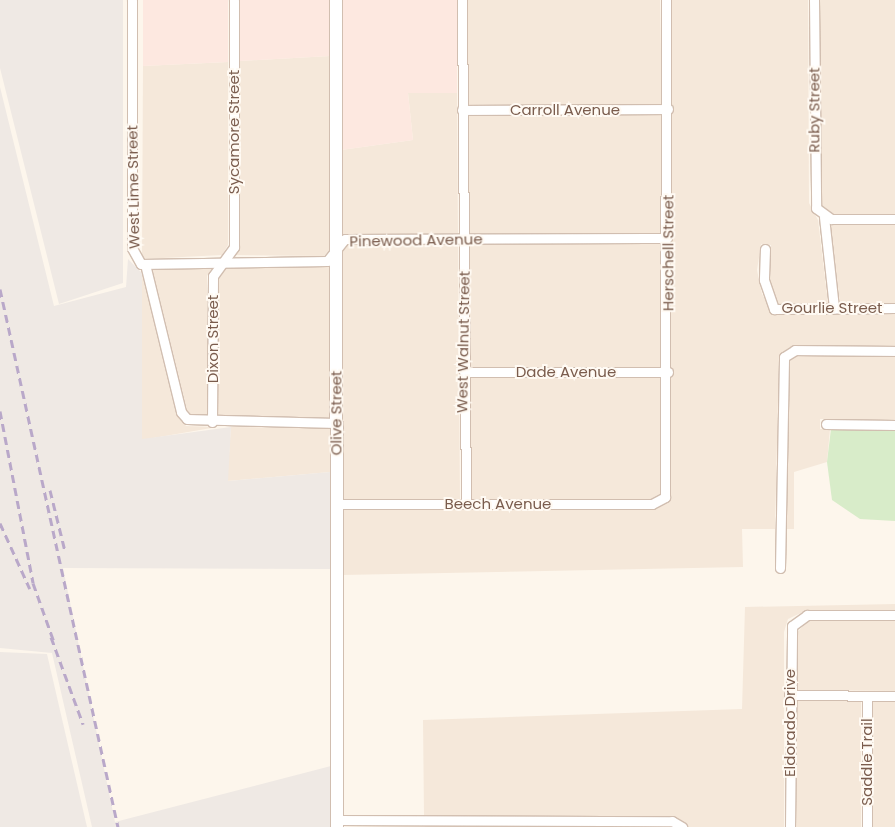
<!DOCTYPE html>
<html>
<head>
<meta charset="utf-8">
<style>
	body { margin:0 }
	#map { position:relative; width:895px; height:827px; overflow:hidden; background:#fdf6ec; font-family:Poppins,sans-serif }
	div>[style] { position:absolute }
	.residential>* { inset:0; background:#f5e8da }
	.commercial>* { inset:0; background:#fde8e0 }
	.industrial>* { inset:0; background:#efe9e4 }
	.green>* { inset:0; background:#d8ecc9 }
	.roads { filter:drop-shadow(1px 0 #d1beb0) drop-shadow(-1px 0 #d1beb0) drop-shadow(0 1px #d1beb0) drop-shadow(0 -1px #d1beb0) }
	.minor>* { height:9px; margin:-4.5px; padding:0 4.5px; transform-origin:4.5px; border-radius:4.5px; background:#fff }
	.secondary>* { height:12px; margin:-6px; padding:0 6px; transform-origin:6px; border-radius:6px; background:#fff }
	.rail>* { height:3px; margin-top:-1.5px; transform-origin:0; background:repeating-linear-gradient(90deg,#b9a8c9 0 8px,transparent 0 13px) }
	span { translate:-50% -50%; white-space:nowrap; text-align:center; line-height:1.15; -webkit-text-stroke:4px #fffaf3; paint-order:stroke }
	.street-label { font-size:15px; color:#7a5c4d }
</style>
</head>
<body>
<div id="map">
	<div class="residential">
		<i style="clip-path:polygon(468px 0,660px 0,662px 104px,468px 105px)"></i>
		<i style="clip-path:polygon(672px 0,808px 0,809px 203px,818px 220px,828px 303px,778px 304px,770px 279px,771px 245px,761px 244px,757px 270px,762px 294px,774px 314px,895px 313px,895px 346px,795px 345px,779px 355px,775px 529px,742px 529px,743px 567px,342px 575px,342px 510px,652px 509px,670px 498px)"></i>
		<i style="clip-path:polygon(819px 0,895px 0,895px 214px,831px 214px,821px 206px)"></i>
		<i style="clip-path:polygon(330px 56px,331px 248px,324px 256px,235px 255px,240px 247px,240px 61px)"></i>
		<i style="clip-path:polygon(228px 62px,228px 245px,222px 255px,142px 259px,143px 66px)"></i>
		<i style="clip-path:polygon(408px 93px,457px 93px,458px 233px,342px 236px,341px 150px,413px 140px)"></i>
		<i style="clip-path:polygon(662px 114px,662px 233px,469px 233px,468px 115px)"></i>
		<i style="clip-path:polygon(830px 224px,895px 224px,895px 303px,840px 303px)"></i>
		<i style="clip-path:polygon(458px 243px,460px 499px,342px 500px,342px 251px,348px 244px)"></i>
		<i style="clip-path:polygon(469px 243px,662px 243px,662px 367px,470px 367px)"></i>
		<i style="clip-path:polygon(331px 264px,331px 418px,218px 417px,218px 277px,228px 265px)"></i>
		<i style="clip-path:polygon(214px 265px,207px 276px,207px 417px,191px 415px,187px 410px,152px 268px)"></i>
		<i style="clip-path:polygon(142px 273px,176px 413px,186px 426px,217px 427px,142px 440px)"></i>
		<i style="clip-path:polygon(796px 355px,895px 356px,895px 420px,820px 419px,820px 429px,830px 429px,827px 462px,794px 472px,794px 529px,786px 529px,788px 363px)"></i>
		<i style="clip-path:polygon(469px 377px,662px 377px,660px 494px,651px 499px,471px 499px)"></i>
		<i style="clip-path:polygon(231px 427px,331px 428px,330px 472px,227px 481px)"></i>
		<i style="clip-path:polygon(895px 604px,895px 610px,805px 611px,788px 619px,784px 632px,784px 827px,688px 827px,672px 816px,424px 816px,423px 720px,742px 709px,745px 607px)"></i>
		<i style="clip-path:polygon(808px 620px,895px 620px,895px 691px,795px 690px,796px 634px)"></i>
		<i style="clip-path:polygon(795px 700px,861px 701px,861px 827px,795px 827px)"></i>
		<i style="clip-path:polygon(873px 701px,895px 701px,895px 827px,873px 827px)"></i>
		<i style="clip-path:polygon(425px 826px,671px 826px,675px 827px,425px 827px)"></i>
	</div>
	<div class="commercial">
		<i style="clip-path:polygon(143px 0,228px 0,228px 62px,143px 66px)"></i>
		<i style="clip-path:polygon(240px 0,331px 0,330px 56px,240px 61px)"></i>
		<i style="clip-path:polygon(342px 0,457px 0,457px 93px,408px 93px,413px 140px,341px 150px)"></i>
	</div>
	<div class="industrial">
		<i style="clip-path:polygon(0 0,123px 0,123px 283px,59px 304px,0 68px)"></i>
		<i style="clip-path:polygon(0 87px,54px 306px,126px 287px,128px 259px,142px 273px,142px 439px,231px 427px,228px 481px,330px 472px,331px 569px,63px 568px,115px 822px,331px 766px,332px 827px,92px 827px,52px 653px,0 648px)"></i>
		<i style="clip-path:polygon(0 652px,47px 654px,87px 827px,0 827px)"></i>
	</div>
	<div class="green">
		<i style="clip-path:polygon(831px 429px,895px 430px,895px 521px,860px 519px,832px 500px,827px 462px)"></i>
	</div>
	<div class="roads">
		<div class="minor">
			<i style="left:132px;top:0;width:248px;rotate:90deg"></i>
			<i style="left:132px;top:248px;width:18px;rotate:61deg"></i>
			<i style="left:141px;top:264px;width:186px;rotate:-0.9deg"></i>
			<i style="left:327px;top:261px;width:28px;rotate:-51deg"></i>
			<i style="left:345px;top:239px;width:322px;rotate:-0.2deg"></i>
			<i style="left:462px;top:0;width:504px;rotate:89.55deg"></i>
			<i style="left:814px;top:0;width:208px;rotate:89.4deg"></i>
			<i style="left:816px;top:208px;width:19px;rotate:36deg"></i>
			<i style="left:831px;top:219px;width:64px"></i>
			<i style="left:462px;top:110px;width:206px;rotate:-0.3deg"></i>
			<i style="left:824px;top:217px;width:92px;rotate:83.7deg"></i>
			<i style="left:765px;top:249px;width:31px;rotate:92deg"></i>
			<i style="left:764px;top:280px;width:31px;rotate:71deg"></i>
			<i style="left:774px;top:309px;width:121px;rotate:-0.5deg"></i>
			<i style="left:145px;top:264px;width:152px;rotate:76.3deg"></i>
			<i style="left:181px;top:412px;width:9px;rotate:49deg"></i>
			<i style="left:187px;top:419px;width:149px;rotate:1.5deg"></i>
			<i style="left:464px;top:372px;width:204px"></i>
			<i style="left:212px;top:422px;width:146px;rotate:-89.6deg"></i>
			<i style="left:213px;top:276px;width:36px;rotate:-54deg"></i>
			<i style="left:234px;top:247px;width:247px;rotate:-90deg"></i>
			<i style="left:826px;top:424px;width:69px;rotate:0.8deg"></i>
			<i style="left:336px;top:504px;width:316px"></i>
			<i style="left:652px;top:504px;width:15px;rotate:-28deg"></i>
			<i style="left:665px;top:497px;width:497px;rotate:-89.9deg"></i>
			<i style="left:780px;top:568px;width:211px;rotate:-88.9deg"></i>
			<i style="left:784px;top:357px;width:13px;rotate:-32deg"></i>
			<i style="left:795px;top:350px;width:100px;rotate:0.6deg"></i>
			<i style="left:789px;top:695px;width:106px;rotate:0.5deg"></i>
			<i style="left:337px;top:820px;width:335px;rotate:0.2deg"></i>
			<i style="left:672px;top:821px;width:12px;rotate:31deg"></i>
			<i style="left:790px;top:827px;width:201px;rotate:-89.4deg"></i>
			<i style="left:792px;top:626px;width:19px;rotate:-36deg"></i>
			<i style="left:807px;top:615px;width:88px"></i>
			<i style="left:867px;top:827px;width:131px;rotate:-90deg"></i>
		</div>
		<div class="secondary">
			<i style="left:336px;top:0;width:827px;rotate:89.93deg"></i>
		</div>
	</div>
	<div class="rail">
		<i style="left:0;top:289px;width:551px;rotate:77.63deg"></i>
		<i style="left:0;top:411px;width:175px;rotate:79.1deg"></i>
		<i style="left:33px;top:583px;width:63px;rotate:70.4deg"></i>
		<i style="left:50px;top:490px;width:63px;rotate:76.2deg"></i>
		<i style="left:0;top:523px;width:72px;rotate:65.6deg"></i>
		<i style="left:51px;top:637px;width:93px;rotate:69.8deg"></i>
	</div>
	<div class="street-label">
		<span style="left:565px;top:110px">Carroll Avenue</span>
		<span style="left:814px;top:110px;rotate:-90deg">Ruby Street</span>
		<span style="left:234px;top:132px;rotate:-90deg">Sycamore Street</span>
		<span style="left:133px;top:187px;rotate:-91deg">West Lime Street</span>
		<span style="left:416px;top:240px;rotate:-1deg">Pinewood Avenue</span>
		<span style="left:668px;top:253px;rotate:-90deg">Herschell Street</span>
		<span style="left:832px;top:308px">Gourlie Street</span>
		<span style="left:213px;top:339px;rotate:-90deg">Dixon Street</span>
		<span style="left:463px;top:342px;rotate:-89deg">West Walnut Street</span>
		<span style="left:566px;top:372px">Dade Avenue</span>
		<span style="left:336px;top:413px;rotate:-90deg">Olive Street</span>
		<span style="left:498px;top:504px">Beech Avenue</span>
		<span style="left:790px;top:723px;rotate:-90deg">Eldorado Drive</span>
		<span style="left:867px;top:762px;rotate:-90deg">Saddle Trail</span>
	</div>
</div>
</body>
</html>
